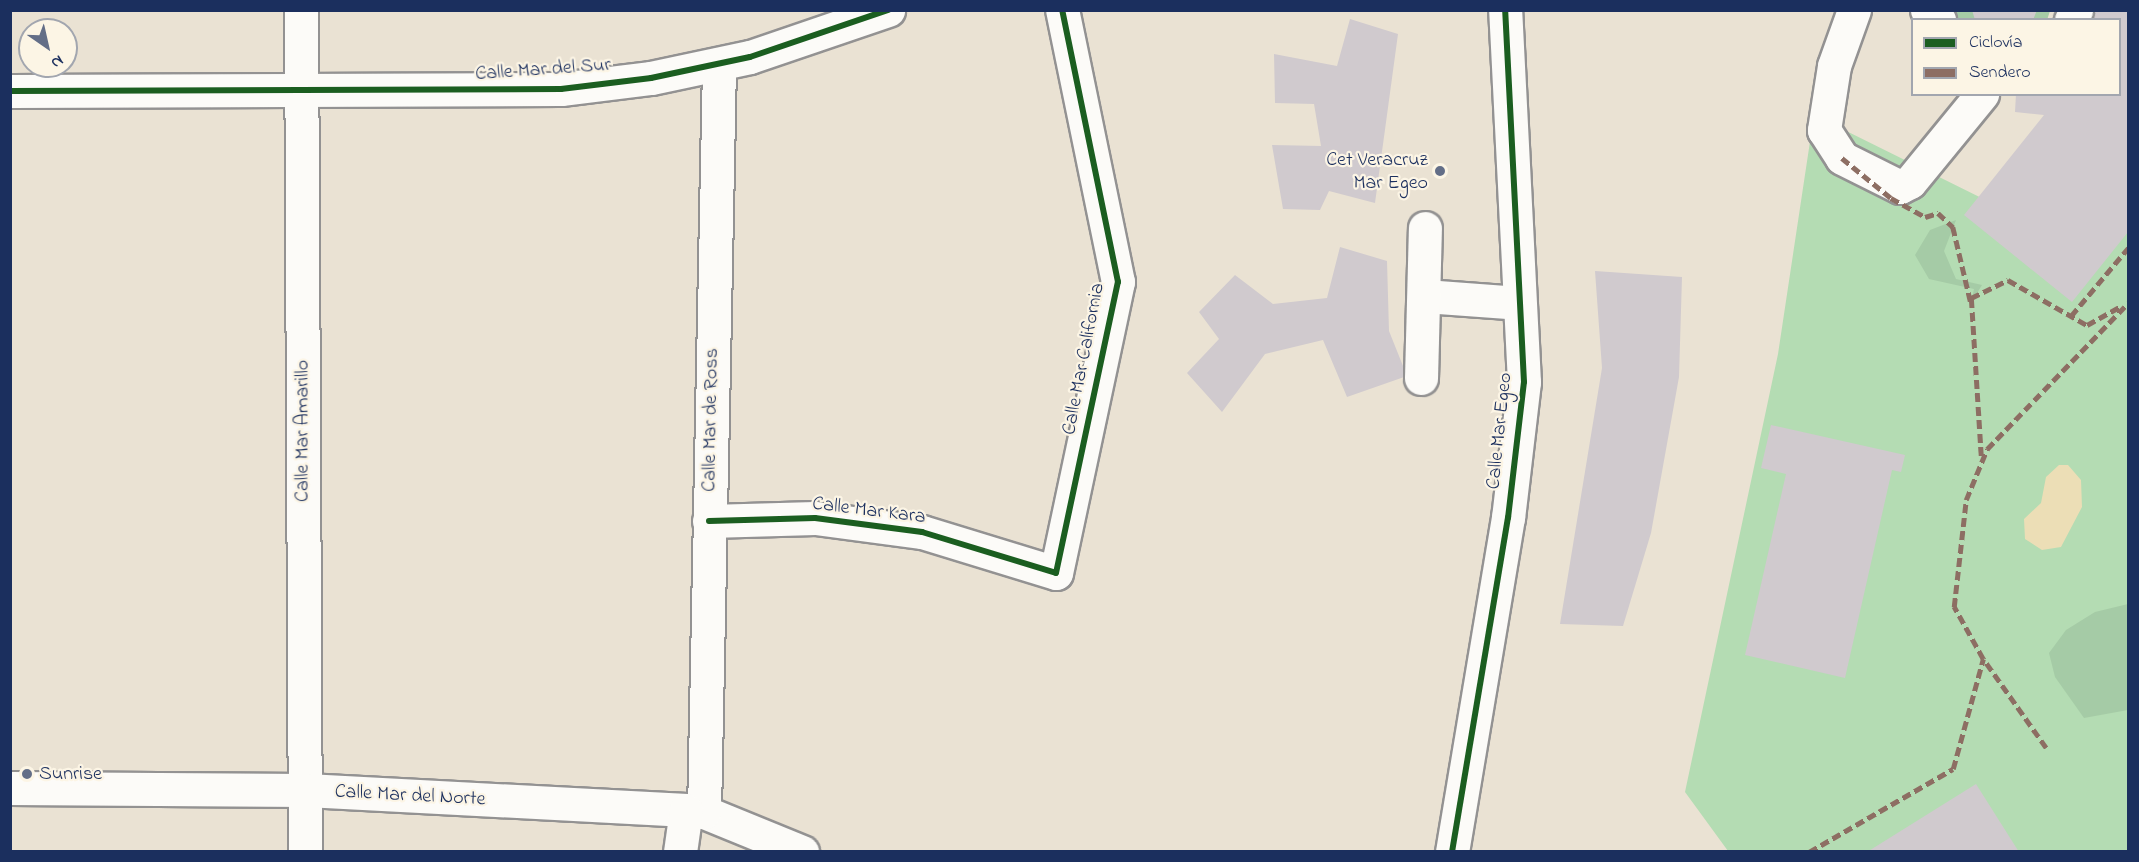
<!DOCTYPE html>
<html>
<head>
<meta charset="utf-8">
<style>
	body { margin:0 }
	#map { position:relative; width:2139px; height:862px; overflow:hidden; background:#eae2d3; font-family:"Indie Flower",sans-serif }
	div>[style] { position:absolute }
	.green>* { inset:0; background:#b4dcb3 }
	.forest>* { inset:0; background:#a5cba6 }
	.sand>* { inset:0; background:#ecdeb6 }
	.building>* { inset:0; background:#d0cace }
	.roads { filter:drop-shadow(2px 0 #939292) drop-shadow(-2px 0 #939292) drop-shadow(0 2px #939292) drop-shadow(0 -2px #939292) }
	.minor>* { height:33px; margin:-16.5px; padding:0 16.5px; transform-origin:16.5px; border-radius:16.5px; background:#fcfbf8 }
	.quiet>* { height:4.5px; margin-top:-2.25px; transform-origin:0; background:repeating-linear-gradient(90deg,#8d6e63 0 9px,transparent 0 13.5px) }
	.cycleway>* { height:6px; margin:-3px; padding:0 3px; transform-origin:3px; border-radius:3px; background:#1b5e20 }
	.dots>* { width:16px; height:16px; translate:-50% -50%; box-sizing:border-box; border:3px solid #fcf5e5; border-radius:50% }
	span { translate:-50% -50%; white-space:nowrap; text-align:center; line-height:1.15; -webkit-text-stroke:4.5px #fcf5e5; paint-order:stroke }
	.street-label { font-size:20px; color:#1b2f5e }
	.poi-label { font-size:20px; color:#1b2f5e }
	.right { translate:-100% -50%; text-align:right }
	.left { translate:0 -50%; text-align:left }
	.frame { position:absolute; inset:0; border:12px solid #1b2f5e; pointer-events:none }
	.legend { position:absolute; left:1911px; top:18px; width:210px; height:78px; box-sizing:border-box; background:#fcf5e5; border:2px solid #a2a6af; margin:0; padding:8px 10px; list-style:none; font-size:18px; color:#1b2f5e }
	.legend li { display:flex; align-items:center; gap:12px; height:30px }
	.legend b { width:30px; border:2px solid #a2a6af }
	.north { position:absolute; left:18px; top:18px; width:60px; height:60px; box-sizing:border-box; background:#fcf5e5; border:2px solid #a2a6af; border-radius:50%; rotate:146deg; font-size:16px; font-weight:700; line-height:24px; text-align:center; color:#1b2f5e }
	.north::after { content:''; display:block; margin:auto; width:21px; height:27px; background:#636e87; clip-path:polygon(50% 0,100% 100%,50% 72%,0 100%) }
</style>
</head>
<body>
<div id="map">
	<div class="green">
		<i style="clip-path:polygon(1814px 115px,2062px 238px,2128px 183px,2128px 851px,1728px 851px,1685px 792px,1778px 354px)"></i>
	</div>
	<div class="forest">
		<i style="clip-path:polygon(1954px 11px,2050px 11px,2047px 20px,1956px 19px)"></i>
		<i style="clip-path:polygon(1956px 220px,1944px 251px,1956px 279px,1982px 285px,1971px 303px,1974px 289px,1929px 279px,1915px 255px,1930px 230px)"></i>
		<i style="clip-path:polygon(2128px 604px,2128px 710px,2084px 718px,2055px 677px,2049px 653px,2066px 630px,2095px 612px)"></i>
	</div>
	<div class="sand">
		<i style="clip-path:polygon(2059px 465px,2068px 465px,2081px 480px,2082px 507px,2061px 547px,2042px 550px,2025px 539px,2024px 519px,2041px 503px,2046px 477px)"></i>
	</div>
	<div class="building">
		<i style="clip-path:polygon(1972px 10px,2037px 10px,2033px 20px,1975px 20px)"></i>
		<i style="clip-path:polygon(2065px 10px,2128px 10px,2128px 232px,2072px 302px,1964px 215px,2044px 115px,2015px 112px,2016px 94px,2120px 94px,2120px 20px,2064px 20px)"></i>
		<i style="clip-path:polygon(1350px 19px,1398px 34px,1375px 203px,1329px 191px,1320px 210px,1283px 209px,1272px 145px,1321px 146px,1314px 104px,1275px 103px,1274px 54px,1337px 66px)"></i>
		<i style="clip-path:polygon(1340px 247px,1387px 261px,1389px 331px,1407px 376px,1347px 397px,1323px 340px,1265px 354px,1222px 412px,1187px 373px,1219px 339px,1199px 312px,1235px 275px,1273px 304px,1327px 298px)"></i>
		<i style="clip-path:polygon(1595px 271px,1682px 277px,1679px 377px,1651px 533px,1623px 626px,1560px 624px,1602px 368px)"></i>
		<i style="clip-path:polygon(1771px 425px,1905px 455px,1901px 472px,1892px 470px,1845px 678px,1745px 655px,1786px 474px,1761px 468px)"></i>
		<i style="clip-path:polygon(1976px 784px,2019px 852px,1867px 852px)"></i>
	</div>
	<div class="roads">
		<div class="minor">
			<i style="left:301px;top:10px;width:842px;rotate:89.73deg"></i>
			<i style="left:1854px;top:10px;width:59px;rotate:109.7deg"></i>
			<i style="left:1834px;top:66px;width:65px;rotate:98.9deg"></i>
			<i style="left:1824px;top:130px;width:33px;rotate:57deg"></i>
			<i style="left:1842px;top:158px;width:65px;rotate:26.6deg"></i>
			<i style="left:1900px;top:187px;width:11px;rotate:-27deg"></i>
			<i style="left:1910px;top:182px;width:114px;rotate:-50.7deg"></i>
			<i style="left:1927px;top:10px;width:16px;rotate:40deg"></i>
			<i style="left:2071px;top:20px;width:11px;rotate:-63deg"></i>
			<i style="left:10px;top:91px;width:551px;rotate:-0.21deg"></i>
			<i style="left:561px;top:89px;width:91px;rotate:-7deg"></i>
			<i style="left:651px;top:78px;width:101px;rotate:-12deg"></i>
			<i style="left:750px;top:57px;width:146px;rotate:-18.8deg"></i>
			<i style="left:1424px;top:296px;width:95px;rotate:4.2deg"></i>
			<i style="left:1421px;top:378px;width:150px;rotate:-88.5deg"></i>
			<i style="left:709px;top:521px;width:106px;rotate:-1.6deg"></i>
			<i style="left:815px;top:518px;width:108px;rotate:7.5deg"></i>
			<i style="left:922px;top:532px;width:140px;rotate:17deg"></i>
			<i style="left:1056px;top:573px;width:298px;rotate:-78deg"></i>
			<i style="left:1118px;top:282px;width:278px;rotate:-101.6deg"></i>
			<i style="left:10px;top:788px;width:296px;rotate:0.4deg"></i>
			<i style="left:306px;top:790px;width:381px;rotate:3deg"></i>
			<i style="left:686px;top:810px;width:18px;rotate:6deg"></i>
			<i style="left:704px;top:812px;width:106px;rotate:22.2deg"></i>
			<i style="left:704px;top:812px;width:748px;rotate:-88.85deg"></i>
			<i style="left:680px;top:852px;width:42px;rotate:-81.9deg"></i>
			<i style="left:1452px;top:852px;width:339px;rotate:-80.5deg"></i>
			<i style="left:1508px;top:518px;width:137px;rotate:-83.3deg"></i>
			<i style="left:1524px;top:382px;width:372px;rotate:-92.9deg"></i>
		</div>
	</div>
	<div class="quiet">
		<i style="left:1842px;top:158px;width:63px;rotate:39.2deg"></i>
		<i style="left:1891px;top:198px;width:39px;rotate:29deg"></i>
		<i style="left:1925px;top:217px;width:14px;rotate:-17deg"></i>
		<i style="left:1938px;top:213px;width:21px;rotate:43deg"></i>
		<i style="left:1953px;top:227px;width:78px;rotate:76.7deg"></i>
		<i style="left:2071px;top:316px;width:89px;rotate:-50deg"></i>
		<i style="left:1981px;top:456px;width:158px;rotate:-93.6deg"></i>
		<i style="left:1971px;top:298px;width:41px;rotate:-25.9deg"></i>
		<i style="left:2008px;top:280px;width:91px;rotate:29.7deg"></i>
		<i style="left:2087px;top:325px;width:39px;rotate:-29deg"></i>
		<i style="left:2046px;top:748px;width:109px;rotate:-125.3deg"></i>
		<i style="left:1983px;top:659px;width:60px;rotate:-119.1deg"></i>
		<i style="left:1954px;top:607px;width:108px;rotate:-83.6deg"></i>
		<i style="left:1966px;top:500px;width:55px;rotate:-67.6deg"></i>
		<i style="left:1987px;top:449px;width:203px;rotate:-46deg"></i>
		<i style="left:1809px;top:852px;width:166px;rotate:-30deg"></i>
		<i style="left:1953px;top:769px;width:114px;rotate:-74.7deg"></i>
	</div>
	<div class="cycleway">
		<i style="left:10px;top:91px;width:551px;rotate:-0.21deg"></i>
		<i style="left:561px;top:89px;width:91px;rotate:-7deg"></i>
		<i style="left:651px;top:78px;width:101px;rotate:-12deg"></i>
		<i style="left:750px;top:57px;width:146px;rotate:-18.8deg"></i>
		<i style="left:709px;top:521px;width:106px;rotate:-1.6deg"></i>
		<i style="left:815px;top:518px;width:108px;rotate:7.5deg"></i>
		<i style="left:922px;top:532px;width:140px;rotate:17deg"></i>
		<i style="left:1056px;top:573px;width:298px;rotate:-78deg"></i>
		<i style="left:1118px;top:282px;width:278px;rotate:-101.6deg"></i>
		<i style="left:1452px;top:852px;width:339px;rotate:-80.5deg"></i>
		<i style="left:1508px;top:518px;width:137px;rotate:-83.3deg"></i>
		<i style="left:1524px;top:382px;width:372px;rotate:-92.9deg"></i>
	</div>
	<div class="dots">
		<i style="left:1440px;top:171px;background:#636e87"></i>
		<i style="left:27px;top:774px;background:#636e87"></i>
	</div>
	<div class="street-label">
		<span style="left:543px;top:70px;rotate:-4deg">Calle Mar del Sur</span>
		<span style="left:1084px;top:359px;rotate:-79deg">Calle Mar California</span>
		<span style="left:711px;top:420px;rotate:-89deg">Calle Mar de Ross</span>
		<span style="left:303px;top:431px;rotate:-90deg">Calle Mar Amarillo</span>
		<span style="left:1500px;top:431px;rotate:-84deg">Calle Mar Egeo</span>
		<span style="left:869px;top:511px;rotate:7deg">Calle Mar Kara</span>
		<span style="left:410px;top:796px;rotate:3deg">Calle Mar del Norte</span>
	</div>
	<div class="poi-label">
		<span class="right" style="left:1428px;top:172px">Cet Veracruz<br>Mar Egeo</span>
		<span class="left" style="left:39px;top:774px">Sunrise</span>
	</div>
	<div class="frame"></div>
	<ul class="legend">
	<li><b style="height:8px;background:#1b5e20"></b>Ciclovía</li>
	<li><b style="height:8px;background:#8d6e63"></b>Sendero</li>
	</ul>
	<div class="north">N</div>
</div>
</body>
</html>
